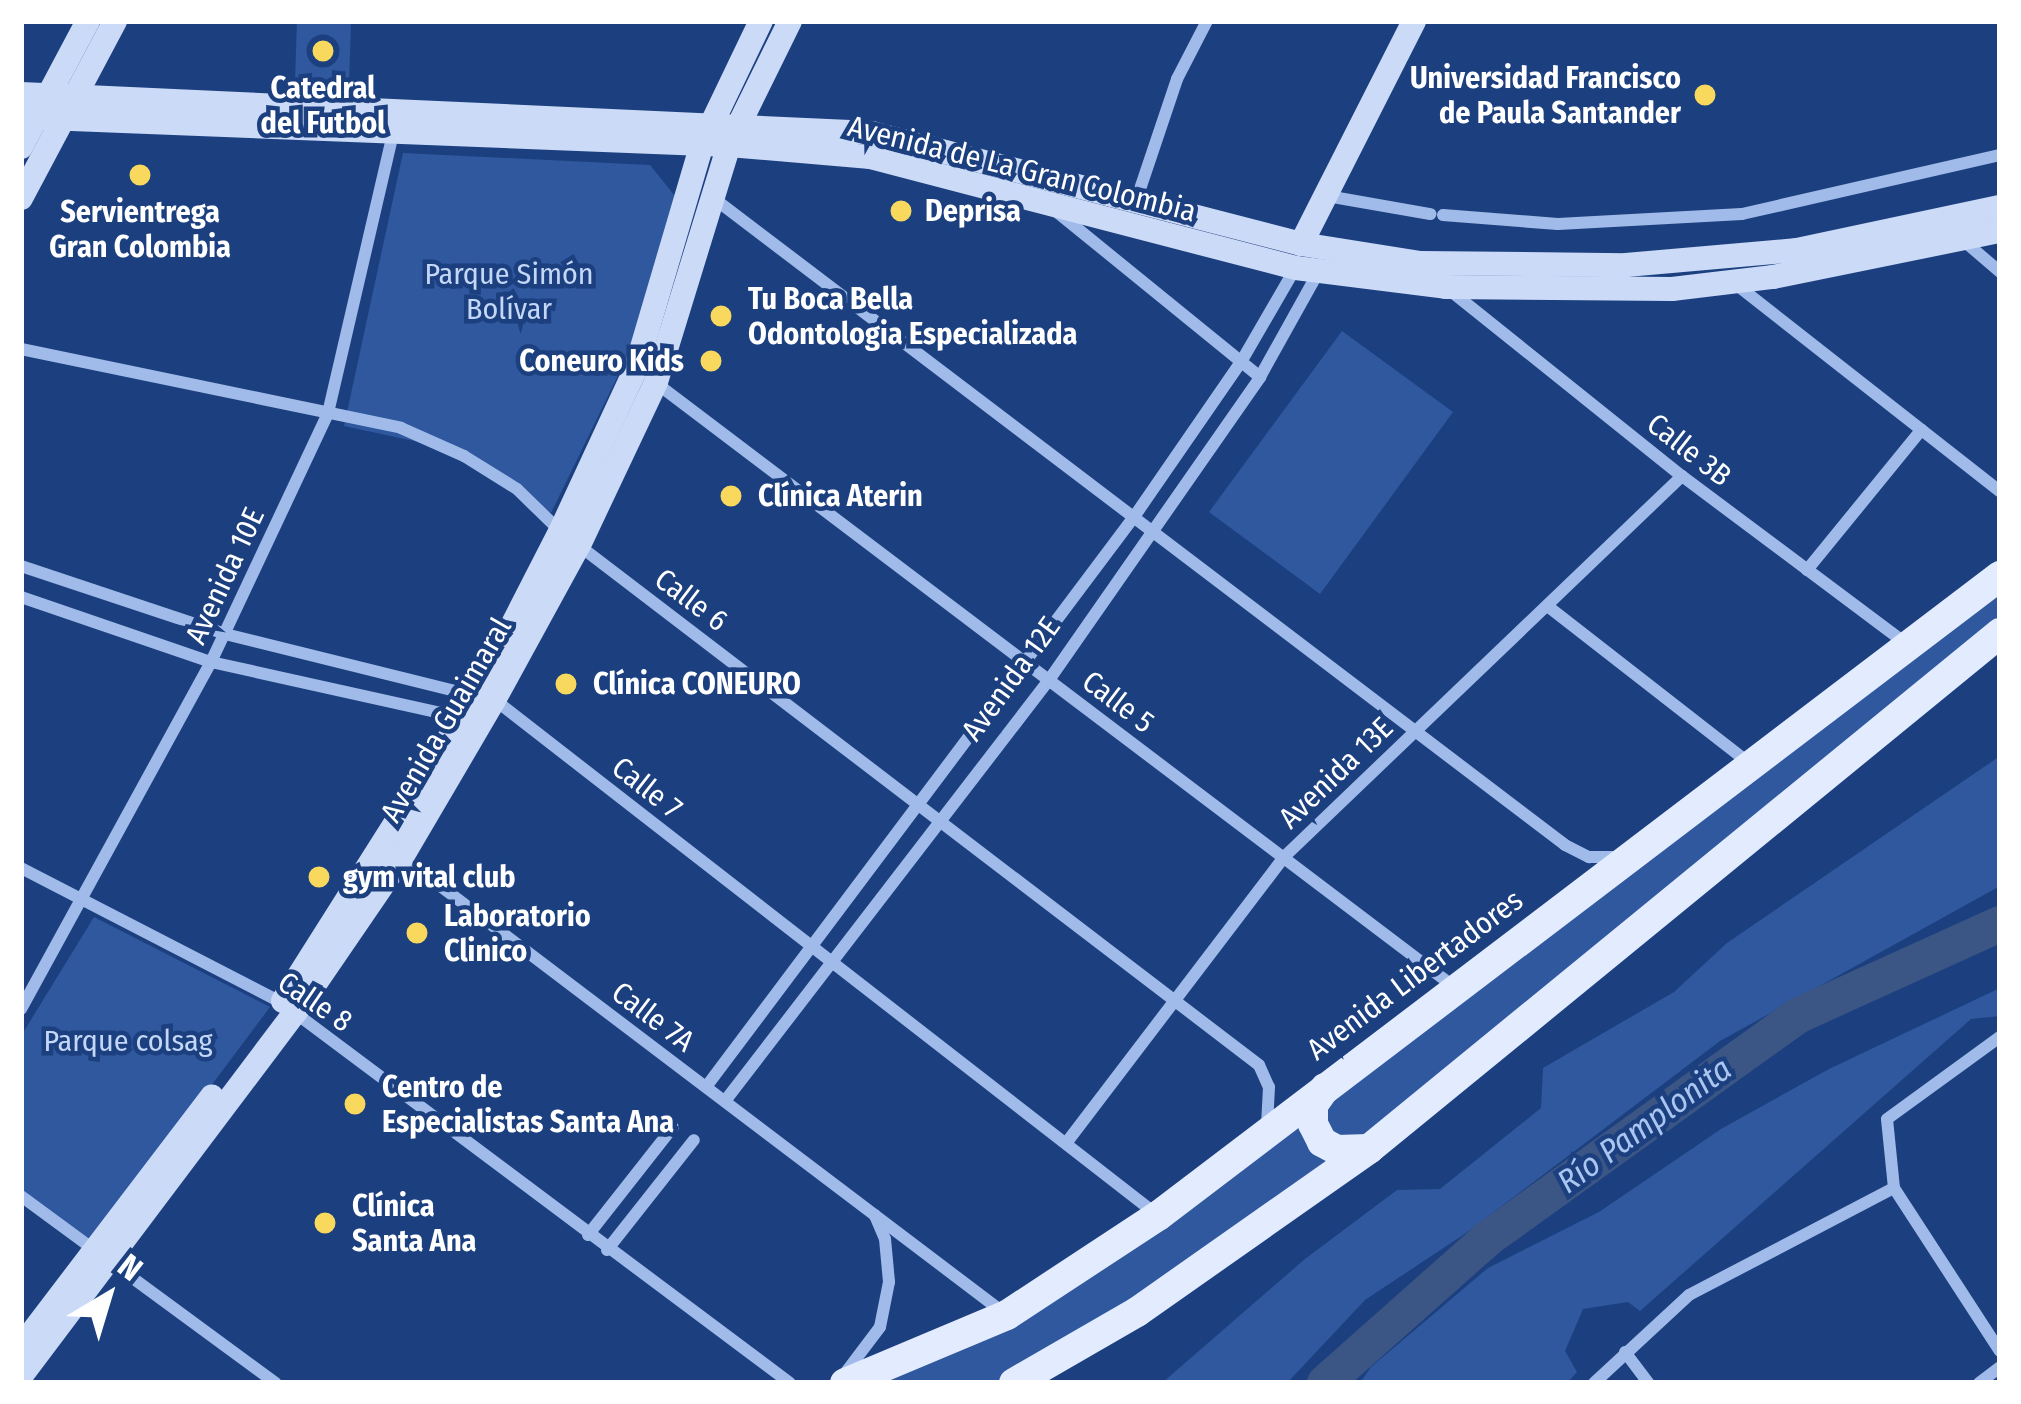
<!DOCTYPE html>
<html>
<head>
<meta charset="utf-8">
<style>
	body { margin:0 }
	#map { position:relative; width:2021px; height:1404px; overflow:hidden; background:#1c407f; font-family:"Fira Sans Condensed",sans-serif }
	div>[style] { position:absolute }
	.green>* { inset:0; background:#2f589e }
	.river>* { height:36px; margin:-18px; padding:0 18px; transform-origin:18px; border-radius:18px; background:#3b5584 }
	.street>* { height:12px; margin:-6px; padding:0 6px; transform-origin:6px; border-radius:6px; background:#a0bbe9 }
	.secondary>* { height:24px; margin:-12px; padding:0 12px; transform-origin:12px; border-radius:12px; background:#cbdaf7 }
	.primary>* { height:30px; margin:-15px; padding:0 15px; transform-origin:15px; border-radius:15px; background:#e3ebfe }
	.dots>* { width:33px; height:33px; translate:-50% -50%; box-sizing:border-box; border:6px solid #1c407f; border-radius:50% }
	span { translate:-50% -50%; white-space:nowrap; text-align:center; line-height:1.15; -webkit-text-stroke:9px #1c407f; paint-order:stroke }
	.poi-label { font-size:30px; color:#fff; font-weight:700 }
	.right { translate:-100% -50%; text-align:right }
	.left { translate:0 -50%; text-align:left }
	.street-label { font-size:30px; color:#fff }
	.park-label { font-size:30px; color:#c4d7f7 }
	.water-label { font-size:33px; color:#abc5f1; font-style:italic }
	.frame { position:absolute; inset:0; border:24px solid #fff; pointer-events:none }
	.north { position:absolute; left:48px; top:1236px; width:120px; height:120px; -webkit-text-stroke:9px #1c407f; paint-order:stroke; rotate:38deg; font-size:33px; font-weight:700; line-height:48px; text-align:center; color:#fff }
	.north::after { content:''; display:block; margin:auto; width:42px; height:54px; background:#fff; clip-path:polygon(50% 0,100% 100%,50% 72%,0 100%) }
</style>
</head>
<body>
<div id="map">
	<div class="green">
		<i style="clip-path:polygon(297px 21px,351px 21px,349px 84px,295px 81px)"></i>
		<i style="clip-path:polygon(403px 153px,650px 165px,679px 201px,629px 353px,551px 513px,456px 450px,344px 426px)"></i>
		<i style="clip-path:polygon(1342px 331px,1453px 412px,1320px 594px,1209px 512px)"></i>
		<i style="clip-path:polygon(2000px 592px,2000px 618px,1868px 730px,1369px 1144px,1338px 1149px,1317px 1105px)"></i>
		<i style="clip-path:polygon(2000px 756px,2000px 886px,1720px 1041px,1466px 1233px,1365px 1300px,1287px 1383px,1162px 1383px,1305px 1259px,1397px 1190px,1440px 1189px,1541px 1108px,1543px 1068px,1674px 992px,1727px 943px)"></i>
		<i style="clip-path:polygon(94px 917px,270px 1007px,94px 1242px,21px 1190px,21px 1036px)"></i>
		<i style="clip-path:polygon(2000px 988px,2000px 1016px,1971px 1019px,1640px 1311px,1628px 1302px,1583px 1309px,1565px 1351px,1577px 1372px,1567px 1383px,1360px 1383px,1371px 1367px,1488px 1268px,1599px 1212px,1721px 1129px,1829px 1069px)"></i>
		<i style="clip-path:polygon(1310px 1104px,1353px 1156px,1004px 1383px,860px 1383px,1008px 1319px)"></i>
	</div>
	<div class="river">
		<i style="left:1325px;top:1383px;width:217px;rotate:-41.6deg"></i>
		<i style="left:1487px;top:1239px;width:382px;rotate:-35.7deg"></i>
		<i style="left:1797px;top:1016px;width:223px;rotate:-24.4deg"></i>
	</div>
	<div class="street">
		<i style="left:1327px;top:196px;width:105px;rotate:9.9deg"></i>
		<i style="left:716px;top:200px;width:1066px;rotate:37.22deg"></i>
		<i style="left:1565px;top:845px;width:27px;rotate:27deg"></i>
		<i style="left:1589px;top:857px;width:27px"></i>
		<i style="left:1136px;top:201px;width:129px;rotate:-71.4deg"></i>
		<i style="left:1177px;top:79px;width:65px;rotate:-62.7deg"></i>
		<i style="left:1057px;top:212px;width:262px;rotate:39.1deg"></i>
		<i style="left:1443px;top:215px;width:115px;rotate:4.5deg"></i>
		<i style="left:1558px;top:224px;width:184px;rotate:-3.1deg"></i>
		<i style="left:1742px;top:214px;width:265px;rotate:-12.9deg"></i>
		<i style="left:1964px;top:241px;width:48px;rotate:40.7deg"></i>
		<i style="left:1733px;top:282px;width:339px;rotate:38.1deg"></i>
		<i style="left:1452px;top:292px;width:295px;rotate:38.7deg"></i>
		<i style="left:1682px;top:476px;width:279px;rotate:36.8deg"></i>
		<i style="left:21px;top:349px;width:388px;rotate:11.7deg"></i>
		<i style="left:401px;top:428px;width:69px;rotate:24deg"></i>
		<i style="left:464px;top:456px;width:62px;rotate:31.9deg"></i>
		<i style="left:517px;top:489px;width:62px;rotate:44.3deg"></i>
		<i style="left:656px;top:383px;width:999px;rotate:37.11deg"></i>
		<i style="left:577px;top:544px;width:858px;rotate:37.38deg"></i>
		<i style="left:1259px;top:1065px;width:24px;rotate:66deg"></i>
		<i style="left:1269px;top:1087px;width:39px;rotate:93deg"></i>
		<i style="left:21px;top:566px;width:215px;rotate:18.4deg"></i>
		<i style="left:225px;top:634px;width:258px;rotate:13.9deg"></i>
		<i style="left:1807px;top:570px;width:181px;rotate:-50.8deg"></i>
		<i style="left:21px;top:597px;width:201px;rotate:18.9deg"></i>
		<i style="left:211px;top:662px;width:258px;rotate:12.5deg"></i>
		<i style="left:1550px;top:608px;width:251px;rotate:37.9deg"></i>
		<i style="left:495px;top:700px;width:837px;rotate:37.87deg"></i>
		<i style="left:402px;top:857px;width:755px;rotate:37.14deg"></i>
		<i style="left:21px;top:868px;width:294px;rotate:27.3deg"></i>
		<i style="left:282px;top:1003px;width:634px;rotate:36.8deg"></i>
		<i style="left:21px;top:1009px;width:396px;rotate:-61.3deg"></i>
		<i style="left:211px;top:662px;width:275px;rotate:-64.8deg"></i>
		<i style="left:328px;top:413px;width:287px;rotate:-76.9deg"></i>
		<i style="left:706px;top:1087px;width:716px;rotate:-53.11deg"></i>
		<i style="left:1136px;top:514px;width:185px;rotate:-55.4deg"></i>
		<i style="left:1241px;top:362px;width:108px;rotate:-59.9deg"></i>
		<i style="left:725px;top:1101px;width:531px;rotate:-52.42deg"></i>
		<i style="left:1049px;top:680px;width:369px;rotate:-55.1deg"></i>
		<i style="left:1260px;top:377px;width:119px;rotate:-60.9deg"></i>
		<i style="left:1067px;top:1142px;width:358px;rotate:-52.7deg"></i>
		<i style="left:1284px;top:857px;width:551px;rotate:-43.75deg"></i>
		<i style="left:1894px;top:1188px;width:194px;rotate:57deg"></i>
		<i style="left:21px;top:1196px;width:316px;rotate:36.3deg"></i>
		<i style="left:588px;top:1235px;width:137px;rotate:-51.8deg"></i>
		<i style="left:607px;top:1250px;width:140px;rotate:-51.7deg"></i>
		<i style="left:1625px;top:1352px;width:39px;rotate:53deg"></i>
		<i style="left:846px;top:1372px;width:56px;rotate:-52.9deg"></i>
		<i style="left:880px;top:1327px;width:46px;rotate:-78.7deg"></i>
		<i style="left:889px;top:1282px;width:43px;rotate:-95.3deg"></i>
		<i style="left:885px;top:1239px;width:26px;rotate:-113deg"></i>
		<i style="left:1594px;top:1383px;width:129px;rotate:-42.8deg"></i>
		<i style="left:1689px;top:1295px;width:231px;rotate:-27.6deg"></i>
		<i style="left:1894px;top:1188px;width:69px;rotate:-95.8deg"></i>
		<i style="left:1887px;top:1119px;width:140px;rotate:-36deg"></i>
		<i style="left:1979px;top:1383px;width:26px;rotate:-37deg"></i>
	</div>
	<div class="secondary">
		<i style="left:21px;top:94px;width:852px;rotate:2.62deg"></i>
		<i style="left:872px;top:133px;width:443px;rotate:14.5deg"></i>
		<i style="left:1301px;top:244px;width:121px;rotate:9.1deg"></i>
		<i style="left:1420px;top:263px;width:206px;rotate:0.6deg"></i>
		<i style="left:1626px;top:265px;width:172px;rotate:-5deg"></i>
		<i style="left:1797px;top:250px;width:208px;rotate:-12deg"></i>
		<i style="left:21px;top:117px;width:709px;rotate:2.26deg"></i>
		<i style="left:729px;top:145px;width:142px;rotate:4.9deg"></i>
		<i style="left:870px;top:157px;width:440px;rotate:14.6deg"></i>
		<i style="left:1296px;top:268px;width:151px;rotate:7.2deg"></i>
		<i style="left:1446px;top:287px;width:226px;rotate:0.5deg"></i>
		<i style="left:1672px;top:289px;width:102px;rotate:-6.8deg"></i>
		<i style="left:1773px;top:277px;width:232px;rotate:-11.5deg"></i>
		<i style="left:21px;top:147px;width:143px;rotate:-62deg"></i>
		<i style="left:21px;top:198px;width:200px;rotate:-62deg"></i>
		<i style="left:1301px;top:244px;width:250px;rotate:-63.1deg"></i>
		<i style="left:283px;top:1001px;width:361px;rotate:-57.7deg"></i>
		<i style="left:476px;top:696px;width:184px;rotate:-62.9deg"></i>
		<i style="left:560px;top:532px;width:181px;rotate:-65.1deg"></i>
		<i style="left:636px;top:368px;width:234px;rotate:-73.6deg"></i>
		<i style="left:702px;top:144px;width:136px;rotate:-64.4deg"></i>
		<i style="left:21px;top:1347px;width:315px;rotate:-52.7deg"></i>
		<i style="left:21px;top:1376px;width:455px;rotate:-53deg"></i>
		<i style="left:295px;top:1013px;width:189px;rotate:-55.6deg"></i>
		<i style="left:402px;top:857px;width:182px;rotate:-59.6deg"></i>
		<i style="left:494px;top:700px;width:177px;rotate:-61.3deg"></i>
		<i style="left:579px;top:545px;width:180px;rotate:-64.7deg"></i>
		<i style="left:656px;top:382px;width:248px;rotate:-72.9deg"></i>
		<i style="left:729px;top:145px;width:138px;rotate:-63.8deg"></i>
	</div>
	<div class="primary">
		<i style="left:1325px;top:1088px;width:21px;rotate:125deg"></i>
		<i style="left:1313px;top:1105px;width:19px;rotate:90deg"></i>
		<i style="left:1313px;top:1124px;width:20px;rotate:63deg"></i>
		<i style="left:1322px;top:1142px;width:17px;rotate:28deg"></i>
		<i style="left:1337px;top:1150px;width:32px;rotate:-2deg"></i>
		<i style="left:845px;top:1383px;width:176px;rotate:-22.8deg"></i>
		<i style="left:1007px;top:1315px;width:181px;rotate:-33.3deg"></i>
		<i style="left:1158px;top:1216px;width:1058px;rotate:-37.24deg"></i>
		<i style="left:1014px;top:1383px;width:142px;rotate:-30deg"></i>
		<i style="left:1137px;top:1312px;width:284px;rotate:-35.1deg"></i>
		<i style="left:1369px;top:1149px;width:815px;rotate:-39.27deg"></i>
	</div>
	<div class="dots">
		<i style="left:323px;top:51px;background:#f9d95d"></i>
		<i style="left:1705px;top:95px;background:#f9d95d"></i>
		<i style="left:140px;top:175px;background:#f9d95d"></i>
		<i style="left:901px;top:211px;background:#f9d95d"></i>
		<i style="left:721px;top:316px;background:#f9d95d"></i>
		<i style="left:711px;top:361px;background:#f9d95d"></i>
		<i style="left:731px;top:496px;background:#f9d95d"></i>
		<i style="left:566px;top:684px;background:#f9d95d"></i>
		<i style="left:319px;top:877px;background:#f9d95d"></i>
		<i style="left:417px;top:933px;background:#f9d95d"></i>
		<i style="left:355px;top:1104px;background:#f9d95d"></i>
		<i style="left:325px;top:1223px;background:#f9d95d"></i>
	</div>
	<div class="poi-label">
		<span class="right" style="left:1681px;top:95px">Universidad Francisco<br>de Paula Santander</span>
		<span style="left:323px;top:105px">Catedral<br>del Futbol</span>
		<span class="left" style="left:925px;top:211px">Deprisa</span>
		<span style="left:140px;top:229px">Servientrega<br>Gran Colombia</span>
		<span class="left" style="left:748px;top:316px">Tu Boca Bella<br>Odontologia Especializada</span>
		<span class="right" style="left:684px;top:361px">Coneuro Kids</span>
		<span class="left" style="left:758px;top:496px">Clínica Aterin</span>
		<span class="left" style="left:593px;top:684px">Clínica CONEURO</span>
		<span class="left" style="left:343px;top:877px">gym vital club</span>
		<span class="left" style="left:444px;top:933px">Laboratorio<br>Clinico</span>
		<span class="left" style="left:382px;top:1104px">Centro de<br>Especialistas Santa Ana</span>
		<span class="left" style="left:352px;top:1223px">Clínica<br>Santa Ana</span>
	</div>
	<div class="street-label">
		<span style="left:1022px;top:169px;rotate:14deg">Avenida de La Gran Colombia</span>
		<span style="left:1689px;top:450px;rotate:38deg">Calle 3B</span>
		<span style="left:225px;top:576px;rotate:-65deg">Avenida 10E</span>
		<span style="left:691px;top:600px;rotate:37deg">Calle 6</span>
		<span style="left:1011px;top:679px;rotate:-54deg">Avenida 12E</span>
		<span style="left:1118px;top:702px;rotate:37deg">Calle 5</span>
		<span style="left:446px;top:720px;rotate:-60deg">Avenida Guaimaral</span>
		<span style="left:1336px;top:773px;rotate:-44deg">Avenida 13E</span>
		<span style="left:647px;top:788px;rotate:38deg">Calle 7</span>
		<span style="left:1415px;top:975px;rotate:-37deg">Avenida Libertadores</span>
		<span style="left:315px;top:1002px;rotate:34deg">Calle 8</span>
		<span style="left:653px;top:1017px;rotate:37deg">Calle 7A</span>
	</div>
	<div class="park-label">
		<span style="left:509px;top:291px">Parque Simón<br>Bolívar</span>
		<span style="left:128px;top:1041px">Parque colsag</span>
	</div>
	<div class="water-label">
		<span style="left:1645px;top:1126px;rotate:-36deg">Río Pamplonita</span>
	</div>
	<div class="frame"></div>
	<div class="north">N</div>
</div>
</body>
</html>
